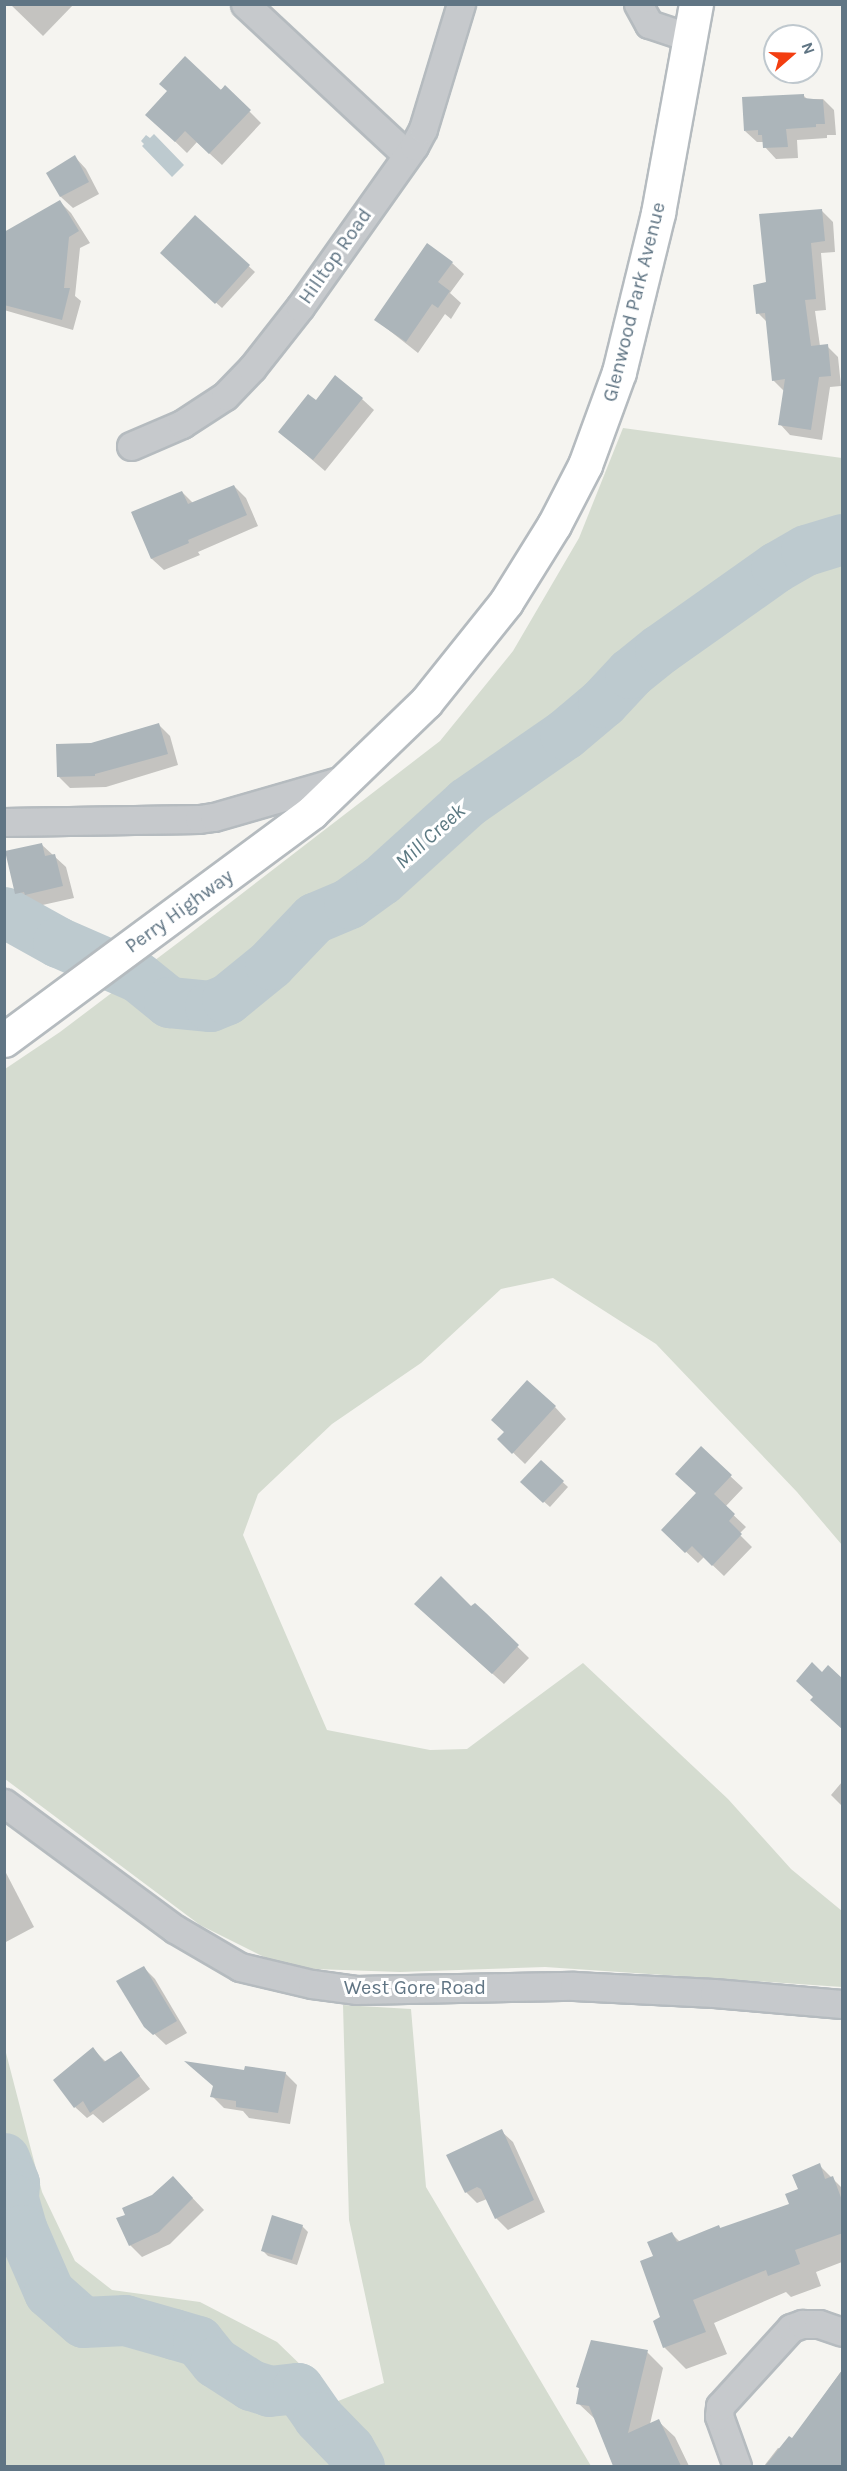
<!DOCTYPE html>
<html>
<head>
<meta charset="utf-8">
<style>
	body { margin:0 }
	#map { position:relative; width:847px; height:2471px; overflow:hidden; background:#f5f4f0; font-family:Karla,sans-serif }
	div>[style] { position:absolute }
	.green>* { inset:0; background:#d5dcd0 }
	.water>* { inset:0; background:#bdcacf }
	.shadow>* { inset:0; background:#0003 }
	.river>* { height:51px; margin:-25.5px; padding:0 25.5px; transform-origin:25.5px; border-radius:25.5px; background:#bdcacf }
	.building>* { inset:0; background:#acb5ba }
	.roads { filter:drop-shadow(2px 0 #b5bbbf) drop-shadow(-2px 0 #b5bbbf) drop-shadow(0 2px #b5bbbf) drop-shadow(0 -2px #b5bbbf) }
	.minor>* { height:27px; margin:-13.5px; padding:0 13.5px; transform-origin:13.5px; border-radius:13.5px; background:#c6c9cc }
	.secondary>* { height:33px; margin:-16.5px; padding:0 16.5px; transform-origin:16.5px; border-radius:16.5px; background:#fff }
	span { translate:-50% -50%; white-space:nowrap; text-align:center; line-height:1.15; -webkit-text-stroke:6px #fff; paint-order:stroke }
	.street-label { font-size:20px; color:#607584 }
	.water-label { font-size:21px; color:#5b7982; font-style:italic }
	.frame { position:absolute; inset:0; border:6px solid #607584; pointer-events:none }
	.north { position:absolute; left:763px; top:24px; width:60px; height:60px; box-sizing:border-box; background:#fff; border:2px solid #bfc8ce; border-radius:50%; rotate:70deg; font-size:16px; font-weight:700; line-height:24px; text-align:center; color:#607584 }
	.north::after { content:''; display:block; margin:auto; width:21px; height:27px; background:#f33e11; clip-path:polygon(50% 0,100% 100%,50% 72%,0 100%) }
</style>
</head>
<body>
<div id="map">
	<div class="green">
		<i style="clip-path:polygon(623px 428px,842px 458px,842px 1545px,797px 1492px,656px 1344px,553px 1278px,501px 1289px,421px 1363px,332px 1424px,258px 1494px,243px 1535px,327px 1730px,430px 1750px,467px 1749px,583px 1663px,728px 1799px,791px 1869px,842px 1911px,842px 1987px,545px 1967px,400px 1972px,314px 1969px,270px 1960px,200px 1925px,5px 1779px,5px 1069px,60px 1032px,183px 939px,440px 741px,513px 651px,579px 538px)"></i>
		<i style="clip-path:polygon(343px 2005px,411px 2009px,426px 2187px,591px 2466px,5px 2466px,5px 2049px,42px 2192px,75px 2261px,112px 2290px,200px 2302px,277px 2342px,338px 2401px,384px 2383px,349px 2220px)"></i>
	</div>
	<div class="water">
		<i style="clip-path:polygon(154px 134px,184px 165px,172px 177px,142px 146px,144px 144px,141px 141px,146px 135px,150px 138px)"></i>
	</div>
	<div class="shadow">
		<i style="clip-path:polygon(10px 4px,74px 4px,43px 36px)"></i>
		<i style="clip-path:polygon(225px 87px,261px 123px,222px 165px,197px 142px,187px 153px,159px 126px)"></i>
		<i style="clip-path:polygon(803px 95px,807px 99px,823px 99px,834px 110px,836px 135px,827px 135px,827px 138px,797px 140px,798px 158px,776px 159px,765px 147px,764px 142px,757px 142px,745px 131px)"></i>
		<i style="clip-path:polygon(75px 157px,86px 169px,99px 194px,73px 208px,61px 197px,48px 174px)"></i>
		<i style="clip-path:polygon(60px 202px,71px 213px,90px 243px,80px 248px,75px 296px,81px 301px,73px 330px,4px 310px,4px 233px)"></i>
		<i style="clip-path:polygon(822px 211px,833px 222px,835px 252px,821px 253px,826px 310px,815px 311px,820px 346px,827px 346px,838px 357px,841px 386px,830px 387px,822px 440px,790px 435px,780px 424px,784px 391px,773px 380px,768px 323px,758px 313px,768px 283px)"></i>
		<i style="clip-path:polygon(196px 217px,255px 272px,222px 308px,168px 259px)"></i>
		<i style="clip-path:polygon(452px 263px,464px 274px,450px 293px,461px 303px,451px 319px,445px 314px,418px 353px,376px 320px)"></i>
		<i style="clip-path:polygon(362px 399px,374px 410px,325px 471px,280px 432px,316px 402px)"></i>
		<i style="clip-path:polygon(234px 486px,246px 498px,258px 526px,198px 552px,200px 555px,164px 570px,152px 559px,133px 513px,182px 492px,193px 503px)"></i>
		<i style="clip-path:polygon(158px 724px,170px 736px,178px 765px,106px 787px,70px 788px,59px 777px,91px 744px)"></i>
		<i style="clip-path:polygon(41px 844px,66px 867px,74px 898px,38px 906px,35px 903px,28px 905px,17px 893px)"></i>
		<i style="clip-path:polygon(555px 1407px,566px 1419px,525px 1464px,499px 1439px,505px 1432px)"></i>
		<i style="clip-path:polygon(701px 1449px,743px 1488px,725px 1507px,746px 1527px,739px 1534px,752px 1547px,724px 1576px,704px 1557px,698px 1563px,663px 1530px,698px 1494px)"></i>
		<i style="clip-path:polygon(541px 1462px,568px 1487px,550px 1507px,522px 1482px)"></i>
		<i style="clip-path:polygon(475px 1605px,529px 1658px,504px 1684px,427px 1615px,471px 1608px)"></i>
		<i style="clip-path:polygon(842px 1782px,842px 1806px,831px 1795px)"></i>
		<i style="clip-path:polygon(4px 1869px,34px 1927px,4px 1943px)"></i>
		<i style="clip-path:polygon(143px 1967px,155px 1979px,187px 2033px,166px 2045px,146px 2026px)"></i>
		<i style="clip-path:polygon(93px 2049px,106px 2062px,121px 2053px,150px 2089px,103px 2123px,93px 2114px,87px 2118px,75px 2107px)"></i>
		<i style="clip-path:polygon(245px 2071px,285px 2073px,297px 2085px,290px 2124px,249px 2118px,243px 2111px,224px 2108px,212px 2096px)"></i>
		<i style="clip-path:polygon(501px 2131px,513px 2142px,545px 2212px,508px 2230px,496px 2218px,487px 2199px,477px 2203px,466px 2192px)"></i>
		<i style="clip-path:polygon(819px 2165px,842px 2188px,842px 2262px,816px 2272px,821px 2286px,791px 2297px,786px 2292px,714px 2323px,727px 2354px,686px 2369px,664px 2347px,655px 2257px,672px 2234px,680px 2242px,719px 2226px,721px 2229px,791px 2204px)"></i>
		<i style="clip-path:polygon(184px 2189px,204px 2210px,170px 2244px,142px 2257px,130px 2245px)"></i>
		<i style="clip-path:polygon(302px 2226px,308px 2232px,297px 2265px,268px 2256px,263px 2251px)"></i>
		<i style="clip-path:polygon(647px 2352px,663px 2368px,650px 2424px,658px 2421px,675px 2437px,689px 2466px,615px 2466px,596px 2420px,578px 2403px,581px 2390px,578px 2387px)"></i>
		<i style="clip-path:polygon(842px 2370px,842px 2466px,764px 2466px,778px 2448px,781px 2449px,792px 2440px)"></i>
	</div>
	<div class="river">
		<i style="left:4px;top:912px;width:62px;rotate:29.1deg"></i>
		<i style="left:58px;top:942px;width:87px;rotate:23.6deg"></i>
		<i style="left:138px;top:977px;width:40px;rotate:39deg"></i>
		<i style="left:169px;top:1002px;width:41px;rotate:5.6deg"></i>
		<i style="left:210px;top:1006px;width:18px;rotate:-22deg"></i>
		<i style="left:227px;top:999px;width:55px;rotate:-39.1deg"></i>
		<i style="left:270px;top:964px;width:64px;rotate:-46.3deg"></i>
		<i style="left:314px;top:918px;width:38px;rotate:-23deg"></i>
		<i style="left:349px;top:903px;width:39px;rotate:-36deg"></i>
		<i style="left:381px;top:880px;width:116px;rotate:-42.2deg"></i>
		<i style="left:467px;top:802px;width:119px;rotate:-34.8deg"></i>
		<i style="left:565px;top:734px;width:50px;rotate:-40.1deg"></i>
		<i style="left:603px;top:702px;width:40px;rotate:-47deg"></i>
		<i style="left:630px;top:673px;width:38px;rotate:-39deg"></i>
		<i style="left:660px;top:649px;width:142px;rotate:-35.3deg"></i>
		<i style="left:776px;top:567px;width:34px;rotate:-30deg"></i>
		<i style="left:806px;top:550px;width:38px;rotate:-17deg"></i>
		<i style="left:4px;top:2158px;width:27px;rotate:68deg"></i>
		<i style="left:14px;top:2183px;width:16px;rotate:94deg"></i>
		<i style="left:13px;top:2199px;width:32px;rotate:74deg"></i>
		<i style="left:22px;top:2230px;width:68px;rotate:66.5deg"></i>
		<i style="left:49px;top:2292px;width:45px;rotate:41.4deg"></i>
		<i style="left:83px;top:2322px;width:42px;rotate:-2.7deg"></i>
		<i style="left:125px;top:2320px;width:51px;rotate:15.9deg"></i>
		<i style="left:174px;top:2334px;width:25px;rotate:16deg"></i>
		<i style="left:198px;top:2341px;width:27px;rotate:51deg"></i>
		<i style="left:215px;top:2362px;width:43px;rotate:32.6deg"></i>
		<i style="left:251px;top:2385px;width:19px;rotate:18deg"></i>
		<i style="left:269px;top:2391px;width:29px;rotate:-6deg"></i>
		<i style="left:298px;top:2388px;width:35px;rotate:55deg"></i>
		<i style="left:318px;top:2417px;width:45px;rotate:45.9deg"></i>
		<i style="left:349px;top:2449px;width:20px;rotate:60deg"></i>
	</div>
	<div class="building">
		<i style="clip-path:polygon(185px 56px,221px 90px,225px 85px,251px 110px,209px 154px,185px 131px,175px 142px,145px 115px,167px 91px,159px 84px)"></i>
		<i style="clip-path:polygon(804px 94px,804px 98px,823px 100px,825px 124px,816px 124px,816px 127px,786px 129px,788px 147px,763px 148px,762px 135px,758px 135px,758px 130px,744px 131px,742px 97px)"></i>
		<i style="clip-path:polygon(75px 155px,89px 182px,60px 197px,46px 173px)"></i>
		<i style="clip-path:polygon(60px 200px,79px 231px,69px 237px,64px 288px,70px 288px,62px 320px,4px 305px,4px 232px)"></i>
		<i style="clip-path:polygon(822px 209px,825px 241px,811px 243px,816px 299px,805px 300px,811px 346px,828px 344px,831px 376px,819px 377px,811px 430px,778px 425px,785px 379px,772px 381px,765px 313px,756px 314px,753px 285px,766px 282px,759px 214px)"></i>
		<i style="clip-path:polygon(195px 215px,250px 265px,215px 304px,160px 253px)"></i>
		<i style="clip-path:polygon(427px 243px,453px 262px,438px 282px,450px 291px,438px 308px,432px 304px,406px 342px,374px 320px)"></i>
		<i style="clip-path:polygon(335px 375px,363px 398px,313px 460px,278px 432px,308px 394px,316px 400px)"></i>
		<i style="clip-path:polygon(234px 485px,247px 515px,188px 540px,189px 543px,151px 559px,131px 512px,182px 491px,188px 504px)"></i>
		<i style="clip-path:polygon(159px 723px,168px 754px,95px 774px,95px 776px,57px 777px,56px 744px,91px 743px)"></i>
		<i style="clip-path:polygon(42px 843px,45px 856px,55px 854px,63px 886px,25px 895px,24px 892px,15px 894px,5px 851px)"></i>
		<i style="clip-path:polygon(527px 1380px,556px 1406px,512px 1454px,497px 1439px,504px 1432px,491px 1420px)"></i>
		<i style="clip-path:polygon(701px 1446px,732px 1475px,714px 1494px,735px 1514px,729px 1521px,742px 1534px,712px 1566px,692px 1546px,685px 1553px,661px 1530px,696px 1493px,675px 1474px)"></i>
		<i style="clip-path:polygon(541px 1460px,564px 1481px,543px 1503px,520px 1482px)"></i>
		<i style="clip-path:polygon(441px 1576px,471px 1606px,475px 1603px,486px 1613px,519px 1645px,492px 1674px,414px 1604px)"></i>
		<i style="clip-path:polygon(812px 1662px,822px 1672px,828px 1665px,843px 1679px,843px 1730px,810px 1700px,813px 1697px,796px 1681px)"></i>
		<i style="clip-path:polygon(144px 1966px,177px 2021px,153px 2035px,144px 2027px,116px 1981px)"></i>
		<i style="clip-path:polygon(93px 2047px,104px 2062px,121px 2051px,140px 2076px,90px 2113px,83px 2101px,74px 2108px,53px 2080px)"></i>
		<i style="clip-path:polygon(184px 2061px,244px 2070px,245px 2066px,286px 2072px,278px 2113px,236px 2107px,236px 2101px,210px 2097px,213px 2086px)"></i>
		<i style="clip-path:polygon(502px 2129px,534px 2200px,495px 2219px,481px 2189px,477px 2187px,465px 2193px,446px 2155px)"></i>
		<i style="clip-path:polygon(820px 2163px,825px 2179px,833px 2176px,843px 2203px,843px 2233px,795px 2250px,800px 2264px,768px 2276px,766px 2270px,693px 2300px,706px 2332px,663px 2348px,653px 2321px,660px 2317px,640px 2261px,653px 2256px,647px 2242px,672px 2232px,677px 2242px,719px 2225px,720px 2228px,789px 2204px,785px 2194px,798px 2189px,792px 2175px)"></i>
		<i style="clip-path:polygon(173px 2176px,193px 2198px,159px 2232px,129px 2246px,116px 2218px,125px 2215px,122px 2208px,152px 2195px)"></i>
		<i style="clip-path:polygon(272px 2215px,303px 2225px,292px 2260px,261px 2251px)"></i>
		<i style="clip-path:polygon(591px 2340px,648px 2350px,628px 2433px,659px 2419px,681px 2466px,613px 2466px,589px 2406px,576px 2404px,579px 2388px,576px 2387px)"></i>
		<i style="clip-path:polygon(843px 2369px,843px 2466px,765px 2466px,789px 2436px,792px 2438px)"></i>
	</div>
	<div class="roads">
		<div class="minor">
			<i style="left:245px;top:4px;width:221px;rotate:43deg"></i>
			<i style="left:638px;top:4px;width:23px;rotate:61deg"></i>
			<i style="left:649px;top:24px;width:41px;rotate:18.4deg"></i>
			<i style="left:131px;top:446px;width:56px;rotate:-23.3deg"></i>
			<i style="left:182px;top:424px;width:51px;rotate:-33.1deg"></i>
			<i style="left:225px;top:396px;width:39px;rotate:-46deg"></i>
			<i style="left:252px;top:368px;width:78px;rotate:-51.8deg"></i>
			<i style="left:300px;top:307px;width:197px;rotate:-54.7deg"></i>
			<i style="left:414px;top:146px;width:19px;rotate:-62deg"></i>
			<i style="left:423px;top:129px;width:131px;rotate:-73.1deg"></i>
			<i style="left:4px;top:822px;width:195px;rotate:-0.9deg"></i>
			<i style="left:199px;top:819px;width:15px;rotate:-8deg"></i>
			<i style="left:214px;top:817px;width:137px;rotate:-16.1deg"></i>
			<i style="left:4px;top:1803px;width:212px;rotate:36.4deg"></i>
			<i style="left:175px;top:1929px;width:75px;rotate:30.3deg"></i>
			<i style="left:240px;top:1967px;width:74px;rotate:13.3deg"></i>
			<i style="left:312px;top:1984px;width:44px;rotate:7.8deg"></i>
			<i style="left:356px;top:1990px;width:218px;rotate:-1.1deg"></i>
			<i style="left:574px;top:1986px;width:140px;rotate:2.9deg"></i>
			<i style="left:714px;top:1993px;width:128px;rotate:4.9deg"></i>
			<i style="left:737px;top:2466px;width:53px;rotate:-109.8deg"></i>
			<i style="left:719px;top:2416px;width:10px;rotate:-84deg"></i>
			<i style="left:720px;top:2406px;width:105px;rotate:-47.7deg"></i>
			<i style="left:791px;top:2328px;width:12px;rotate:-20deg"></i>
			<i style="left:802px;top:2324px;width:17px"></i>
			<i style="left:819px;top:2324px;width:24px;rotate:19deg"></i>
		</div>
		<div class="secondary">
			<i style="left:4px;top:1040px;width:383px;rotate:-36.5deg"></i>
			<i style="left:312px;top:812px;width:158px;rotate:-44deg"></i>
			<i style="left:426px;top:702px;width:128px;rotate:-51.3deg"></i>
			<i style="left:506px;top:602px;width:91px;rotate:-58.1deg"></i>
			<i style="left:554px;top:525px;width:68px;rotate:-62.7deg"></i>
			<i style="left:585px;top:465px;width:99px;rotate:-69.9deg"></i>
			<i style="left:619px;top:372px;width:164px;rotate:-76.2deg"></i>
			<i style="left:658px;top:213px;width:212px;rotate:-79.7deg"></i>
		</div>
	</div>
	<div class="street-label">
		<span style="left:335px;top:256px;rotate:-55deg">Hilltop Road</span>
		<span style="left:634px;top:302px;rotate:-76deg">Glenwood Park Avenue</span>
		<span style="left:179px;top:911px;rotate:-36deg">Perry Highway</span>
		<span style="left:415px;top:1987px">West Gore Road</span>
	</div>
	<div class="water-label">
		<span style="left:430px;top:836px;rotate:-42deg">Mill Creek</span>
	</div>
	<div class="frame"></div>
	<div class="north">N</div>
</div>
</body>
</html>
